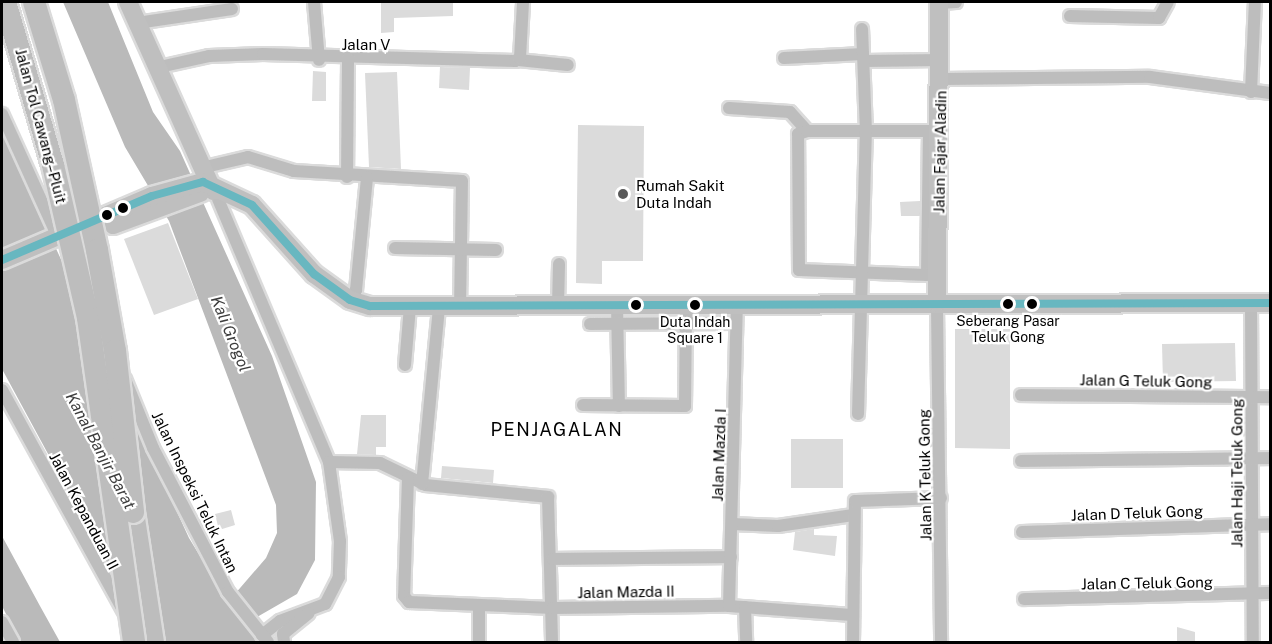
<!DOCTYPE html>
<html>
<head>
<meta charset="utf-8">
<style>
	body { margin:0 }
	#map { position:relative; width:1272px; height:644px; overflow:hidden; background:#fff; font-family:"Public Sans",sans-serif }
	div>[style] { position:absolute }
	.water>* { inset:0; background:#bababa }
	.building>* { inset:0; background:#dbdbdb }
	.roads { filter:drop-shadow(2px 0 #dbdbdb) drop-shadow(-2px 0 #dbdbdb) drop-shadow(0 2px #dbdbdb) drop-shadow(0 -2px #dbdbdb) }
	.street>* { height:12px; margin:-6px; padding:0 6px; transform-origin:6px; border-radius:6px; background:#bdbdbd }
	.secondary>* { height:18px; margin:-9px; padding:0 9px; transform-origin:9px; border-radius:9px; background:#bfbfbf }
	.highway>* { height:22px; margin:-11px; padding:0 11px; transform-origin:11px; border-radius:11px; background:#bdbdbd }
	.bridges { filter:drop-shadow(2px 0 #dbdbdb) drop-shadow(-2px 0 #dbdbdb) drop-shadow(0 2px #dbdbdb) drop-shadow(0 -2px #dbdbdb) }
	.highway-bridge>* { height:22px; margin:-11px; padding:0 11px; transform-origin:11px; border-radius:11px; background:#bdbdbd }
	.bus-1>* { height:8px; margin:-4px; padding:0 4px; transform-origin:4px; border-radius:4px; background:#68b7c0 }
	.dots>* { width:16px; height:16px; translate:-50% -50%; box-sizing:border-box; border:3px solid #fff; border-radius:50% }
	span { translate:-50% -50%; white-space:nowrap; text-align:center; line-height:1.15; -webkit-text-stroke:4.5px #fff; paint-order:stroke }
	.bus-label { font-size:14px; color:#000 }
	.street-label { font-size:15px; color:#000 }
	.poi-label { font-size:15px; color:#000 }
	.left { translate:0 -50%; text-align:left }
	.water-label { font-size:16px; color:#3d3d3d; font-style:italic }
	.quarter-label { font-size:18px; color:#000; letter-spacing:1.5px }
	.frame { position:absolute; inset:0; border:3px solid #000; pointer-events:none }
</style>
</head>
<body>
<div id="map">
	<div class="water">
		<i style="clip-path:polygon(63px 2px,108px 2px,153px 112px,180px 151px,272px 356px,316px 482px,315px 560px,297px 594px,245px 624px,258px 642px,150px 642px,2px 369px,2px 131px,189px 538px,228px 602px,266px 558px,277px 533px,276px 505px,169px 221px,125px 147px)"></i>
		<i style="clip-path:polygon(2px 536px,40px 606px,60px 642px,20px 642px,2px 606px)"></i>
	</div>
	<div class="building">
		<i style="clip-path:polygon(381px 2px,453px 2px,453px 16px,394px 18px,394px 32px,381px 33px)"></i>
		<i style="clip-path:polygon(440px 67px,470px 68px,469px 90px,439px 88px)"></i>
		<i style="clip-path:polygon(313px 71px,326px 72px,326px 101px,312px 101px)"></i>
		<i style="clip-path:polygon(397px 72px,401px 169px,369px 167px,365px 73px)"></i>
		<i style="clip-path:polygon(578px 125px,644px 126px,643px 261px,602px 261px,602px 284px,576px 283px)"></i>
		<i style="clip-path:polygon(920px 201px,920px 216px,901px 216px,900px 202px)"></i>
		<i style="clip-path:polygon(168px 223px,198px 299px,154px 315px,124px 239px)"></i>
		<i style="clip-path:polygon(955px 329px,1010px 329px,1010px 449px,955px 448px)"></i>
		<i style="clip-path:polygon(1235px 343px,1236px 381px,1163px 382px,1162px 344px)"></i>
		<i style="clip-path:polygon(361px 415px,386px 415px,386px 447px,376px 447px,376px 455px,357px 454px)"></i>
		<i style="clip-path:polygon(791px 439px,843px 439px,843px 488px,791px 488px)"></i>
		<i style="clip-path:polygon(442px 466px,494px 470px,493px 483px,441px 478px)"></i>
		<i style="clip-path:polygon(231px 510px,235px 525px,219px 530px,215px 514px)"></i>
		<i style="clip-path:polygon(814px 529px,814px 535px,837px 536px,835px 556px,793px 550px,795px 532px)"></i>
		<i style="clip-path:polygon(1177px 627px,1195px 632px,1195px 642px,1177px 642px)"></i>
	</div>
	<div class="roads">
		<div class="street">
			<i style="left:314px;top:2px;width:58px;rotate:85.1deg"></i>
			<i style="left:939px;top:3px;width:17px;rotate:-3deg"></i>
			<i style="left:1070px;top:16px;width:89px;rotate:1.3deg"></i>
			<i style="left:1159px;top:18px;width:18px;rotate:-61deg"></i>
			<i style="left:137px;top:23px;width:96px;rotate:-8.4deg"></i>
			<i style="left:784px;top:58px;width:79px;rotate:-2.9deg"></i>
			<i style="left:518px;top:60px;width:50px;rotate:5.7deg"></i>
			<i style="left:864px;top:61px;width:78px;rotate:-0.7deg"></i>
			<i style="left:155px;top:68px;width:55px;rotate:-12.5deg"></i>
			<i style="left:209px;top:56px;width:54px;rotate:-2.1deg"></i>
			<i style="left:263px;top:54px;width:252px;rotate:1.6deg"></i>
			<i style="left:515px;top:61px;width:6px;rotate:-31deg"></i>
			<i style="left:520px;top:58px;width:56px;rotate:-86.9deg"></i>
			<i style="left:942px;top:79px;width:208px;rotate:-0.6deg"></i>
			<i style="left:1150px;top:77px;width:121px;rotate:7.6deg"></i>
			<i style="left:1251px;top:92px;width:90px;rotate:-87.5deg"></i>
			<i style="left:729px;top:108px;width:61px;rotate:3.8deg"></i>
			<i style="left:790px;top:112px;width:25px;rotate:48deg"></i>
			<i style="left:2px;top:114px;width:133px;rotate:65.6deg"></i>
			<i style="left:929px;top:131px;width:144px;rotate:90.8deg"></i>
			<i style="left:927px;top:275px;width:128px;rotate:-177.8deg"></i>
			<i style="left:799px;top:270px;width:136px;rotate:-90.4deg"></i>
			<i style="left:798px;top:134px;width:9px;rotate:-18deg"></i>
			<i style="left:807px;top:131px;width:134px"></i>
			<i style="left:201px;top:168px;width:48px;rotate:-13.2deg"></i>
			<i style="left:248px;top:157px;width:48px;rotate:16.9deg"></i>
			<i style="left:294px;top:171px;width:168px;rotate:3.4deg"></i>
			<i style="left:462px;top:181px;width:127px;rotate:90.9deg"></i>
			<i style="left:347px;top:177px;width:118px;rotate:-89.5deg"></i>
			<i style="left:218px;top:199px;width:285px;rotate:67.1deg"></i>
			<i style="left:329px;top:462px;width:80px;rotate:82.1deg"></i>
			<i style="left:340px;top:541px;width:36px;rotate:92deg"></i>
			<i style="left:339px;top:577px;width:30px;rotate:117deg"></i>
			<i style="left:325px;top:604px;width:48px;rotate:159.3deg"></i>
			<i style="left:280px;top:621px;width:23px;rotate:142deg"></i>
			<i style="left:395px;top:248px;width:101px;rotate:1.1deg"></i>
			<i style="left:350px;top:300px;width:12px;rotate:-59deg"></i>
			<i style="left:356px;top:290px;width:113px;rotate:-84.4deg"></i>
			<i style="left:1251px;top:303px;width:339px;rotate:89.7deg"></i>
			<i style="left:617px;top:305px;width:101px;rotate:88.9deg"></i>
			<i style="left:558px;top:306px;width:42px;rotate:-88.6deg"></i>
			<i style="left:937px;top:307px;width:335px;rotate:89.3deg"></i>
			<i style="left:590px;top:324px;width:136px;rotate:-0.4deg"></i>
			<i style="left:405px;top:365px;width:58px;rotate:-85.1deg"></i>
			<i style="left:125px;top:379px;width:74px;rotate:67.9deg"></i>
			<i style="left:153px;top:448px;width:162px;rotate:62.5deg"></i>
			<i style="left:228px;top:592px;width:64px;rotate:51.3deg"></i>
			<i style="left:2px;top:390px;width:253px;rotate:61.2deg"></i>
			<i style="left:1021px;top:395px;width:249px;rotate:0.5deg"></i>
			<i style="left:583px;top:405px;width:102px;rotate:0.6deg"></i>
			<i style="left:685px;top:406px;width:101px;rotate:-89.4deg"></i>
			<i style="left:858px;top:414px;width:282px;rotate:-88.4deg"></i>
			<i style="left:866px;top:132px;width:103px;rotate:-92.2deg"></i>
			<i style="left:1021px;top:461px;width:249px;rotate:-0.7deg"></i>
			<i style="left:329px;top:462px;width:51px;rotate:1.1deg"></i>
			<i style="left:380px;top:463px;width:51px;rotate:25.6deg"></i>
			<i style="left:426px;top:485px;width:123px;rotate:5.6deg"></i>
			<i style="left:548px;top:497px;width:145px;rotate:88.4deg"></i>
			<i style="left:408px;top:478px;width:118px;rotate:91.9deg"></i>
			<i style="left:404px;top:596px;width:8px;rotate:50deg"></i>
			<i style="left:409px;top:602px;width:144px;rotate:2.4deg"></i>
			<i style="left:553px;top:608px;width:176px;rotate:-0.7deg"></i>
			<i style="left:729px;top:606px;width:123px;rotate:4.2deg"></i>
			<i style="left:422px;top:484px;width:178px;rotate:-84.5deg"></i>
			<i style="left:732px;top:524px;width:46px;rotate:2.5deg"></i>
			<i style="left:778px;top:526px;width:76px;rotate:-8.3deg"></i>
			<i style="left:1022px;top:532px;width:248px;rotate:-1.8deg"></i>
			<i style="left:553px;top:559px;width:178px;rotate:-0.6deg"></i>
			<i style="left:1024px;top:599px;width:246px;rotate:-1.4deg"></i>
			<i style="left:729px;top:606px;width:301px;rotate:-88.5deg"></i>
			<i style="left:745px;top:607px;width:35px;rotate:88deg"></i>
			<i style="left:2px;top:622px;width:23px;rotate:61deg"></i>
			<i style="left:284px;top:642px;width:8px;rotate:-97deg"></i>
			<i style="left:283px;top:634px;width:33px;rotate:-39deg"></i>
			<i style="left:479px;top:642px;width:35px;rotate:-90deg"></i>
			<i style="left:853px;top:642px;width:141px;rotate:-89.2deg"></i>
			<i style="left:855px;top:501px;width:86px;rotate:-2deg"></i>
		</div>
		<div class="secondary">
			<i style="left:128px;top:2px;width:207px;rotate:65.8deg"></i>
			<i style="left:113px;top:225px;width:93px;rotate:-20.2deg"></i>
			<i style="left:2px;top:260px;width:163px;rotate:-23.1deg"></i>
			<i style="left:152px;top:196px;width:53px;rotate:-15.4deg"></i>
			<i style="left:203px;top:182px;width:54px;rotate:25.1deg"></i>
			<i style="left:252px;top:205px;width:93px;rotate:48.1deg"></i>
			<i style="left:314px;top:274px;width:44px;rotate:35.8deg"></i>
			<i style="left:350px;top:300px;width:21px;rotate:17deg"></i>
			<i style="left:370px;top:306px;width:900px;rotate:-0.19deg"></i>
			<i style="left:937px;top:303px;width:301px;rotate:-89.6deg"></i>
		</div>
		<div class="highway">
			<i style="left:133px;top:512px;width:132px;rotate:81.3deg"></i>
		</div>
	</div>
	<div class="bridges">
		<div class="highway-bridge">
			<i style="left:5px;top:2px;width:170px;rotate:73.6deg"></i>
			<i style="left:53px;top:165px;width:157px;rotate:77.1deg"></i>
			<i style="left:88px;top:318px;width:327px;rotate:81.9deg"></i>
			<i style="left:34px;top:2px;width:102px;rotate:73deg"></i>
			<i style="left:64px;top:100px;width:154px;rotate:77.6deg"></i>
			<i style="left:97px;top:250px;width:103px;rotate:79.9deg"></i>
			<i style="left:115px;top:351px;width:162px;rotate:83.6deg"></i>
		</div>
	</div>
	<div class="bus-1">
		<i style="left:2px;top:260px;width:163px;rotate:-23.1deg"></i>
		<i style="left:152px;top:196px;width:53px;rotate:-15.4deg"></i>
		<i style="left:203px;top:182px;width:54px;rotate:25.1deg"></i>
		<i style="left:252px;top:205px;width:93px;rotate:48.1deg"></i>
		<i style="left:314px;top:274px;width:44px;rotate:35.8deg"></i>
		<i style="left:350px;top:300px;width:21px;rotate:17deg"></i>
		<i style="left:370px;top:306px;width:900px;rotate:-0.19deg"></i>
	</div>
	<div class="dots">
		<i style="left:623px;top:194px;background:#595959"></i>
		<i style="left:123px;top:208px;background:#000"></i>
		<i style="left:107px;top:215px;background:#000"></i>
		<i style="left:1008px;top:304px;background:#000"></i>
		<i style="left:1032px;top:304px;background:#000"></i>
		<i style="left:636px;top:305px;background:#000"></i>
		<i style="left:695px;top:305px;background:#000"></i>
	</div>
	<div class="bus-label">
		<span style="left:1008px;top:329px">Seberang Pasar<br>Teluk Gong</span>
		<span style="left:695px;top:330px">Duta Indah<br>Square 1</span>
	</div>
	<div class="street-label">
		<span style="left:366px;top:45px">Jalan V</span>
		<span style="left:41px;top:126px;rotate:75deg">Jalan Tol Cawang–Pluit</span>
		<span style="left:940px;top:152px;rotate:-89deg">Jalan Fajar Aladin</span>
		<span style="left:1146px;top:381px;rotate:1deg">Jalan G Teluk Gong</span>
		<span style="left:719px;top:455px;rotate:-88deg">Jalan Mazda I</span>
		<span style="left:1237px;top:473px;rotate:-90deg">Jalan Haji Teluk Gong</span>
		<span style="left:925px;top:475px;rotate:-91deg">Jalan K Teluk Gong</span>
		<span style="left:195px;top:492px;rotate:64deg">Jalan Inspeksi Teluk Intan</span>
		<span style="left:84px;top:511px;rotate:62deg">Jalan Kepanduan II</span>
		<span style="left:1137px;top:513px;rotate:-2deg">Jalan D Teluk Gong</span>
		<span style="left:1147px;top:583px;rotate:-1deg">Jalan C Teluk Gong</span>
		<span style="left:626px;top:592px;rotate:-1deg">Jalan Mazda II</span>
	</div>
	<div class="poi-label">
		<span class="left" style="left:636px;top:194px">Rumah Sakit<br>Duta Indah</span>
	</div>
	<div class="water-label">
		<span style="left:230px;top:334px;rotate:68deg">Kali Grogol</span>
		<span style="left:100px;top:451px;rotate:62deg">Kanal Banjir Barat</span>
	</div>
	<div class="quarter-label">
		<span style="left:557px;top:430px">PENJAGALAN</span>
	</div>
	<div class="frame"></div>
</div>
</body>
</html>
